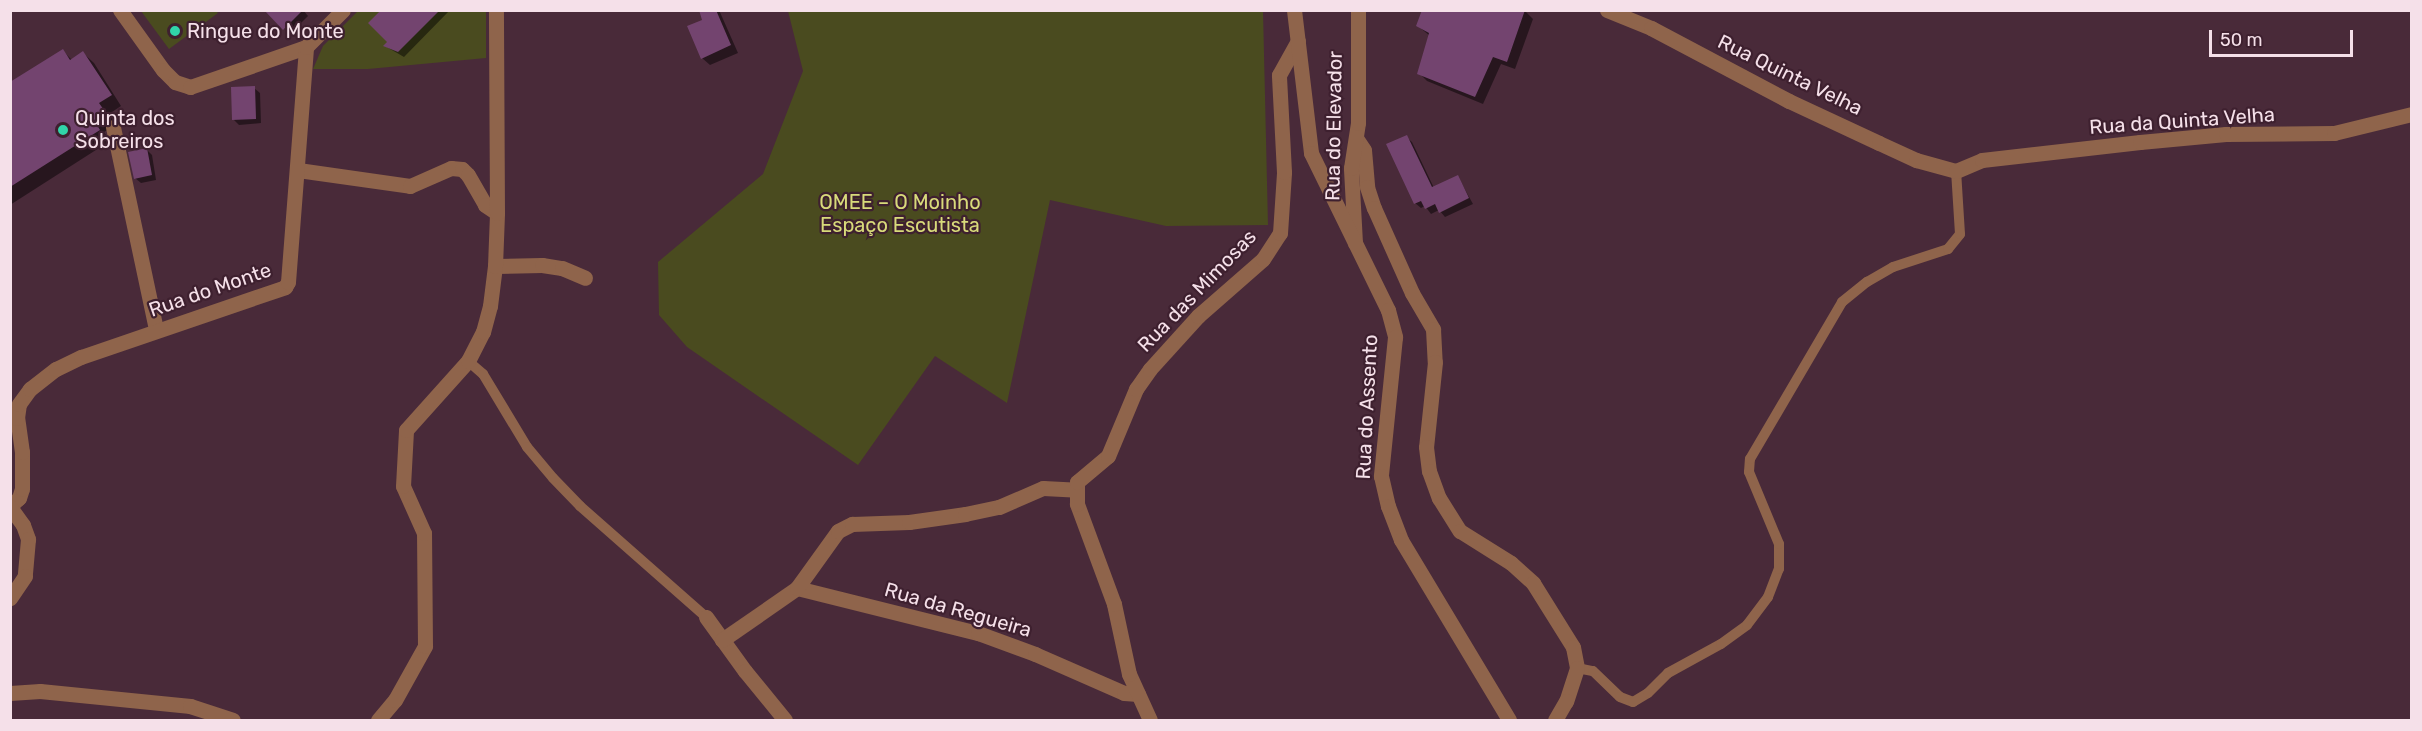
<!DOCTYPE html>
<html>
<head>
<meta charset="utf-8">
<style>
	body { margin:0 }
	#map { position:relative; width:2422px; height:731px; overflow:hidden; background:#492a39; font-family:Rubik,sans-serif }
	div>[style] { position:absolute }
	.green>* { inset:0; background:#4a4b1f }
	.shadow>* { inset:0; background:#0007 }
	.building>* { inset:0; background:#73446f }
	.service>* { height:10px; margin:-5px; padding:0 5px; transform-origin:5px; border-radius:5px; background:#8f644b }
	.minor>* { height:15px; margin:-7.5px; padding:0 7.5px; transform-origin:7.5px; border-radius:7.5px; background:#8f644b }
	.tertiary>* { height:15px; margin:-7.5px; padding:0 7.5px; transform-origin:7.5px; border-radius:7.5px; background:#8f644b }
	.dots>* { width:16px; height:16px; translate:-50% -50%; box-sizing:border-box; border:3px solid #3e202f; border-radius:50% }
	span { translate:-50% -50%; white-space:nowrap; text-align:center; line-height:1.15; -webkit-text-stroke:4.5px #3e202f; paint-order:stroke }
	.poi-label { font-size:20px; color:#f5e0e9 }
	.left { translate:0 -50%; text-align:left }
	.street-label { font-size:20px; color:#f5e0e9 }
	.park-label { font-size:20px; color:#d8da7a }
	.frame { position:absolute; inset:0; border:12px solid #f5e0e9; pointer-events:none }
	.scale { position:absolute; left:2209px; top:30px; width:144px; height:27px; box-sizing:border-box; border:3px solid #f5e0e9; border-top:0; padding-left:8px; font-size:18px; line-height:21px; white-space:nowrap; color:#f5e0e9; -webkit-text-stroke:4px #3e202f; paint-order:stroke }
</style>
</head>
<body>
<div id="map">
	<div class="green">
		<i style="clip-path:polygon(215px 10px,218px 13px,169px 49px,141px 11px)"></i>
		<i style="clip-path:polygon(358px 11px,486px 11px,486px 58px,368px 69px,313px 69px,323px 46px)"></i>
		<i style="clip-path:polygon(788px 11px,1263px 11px,1268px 225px,1166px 226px,1050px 200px,1007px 403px,935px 356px,858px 465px,687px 347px,659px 315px,658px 262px,763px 174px,803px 71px)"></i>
	</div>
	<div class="shadow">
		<i style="clip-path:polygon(266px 10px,303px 10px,308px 16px,290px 34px)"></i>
		<i style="clip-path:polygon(383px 10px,450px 10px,404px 57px,385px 46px,389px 42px)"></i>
		<i style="clip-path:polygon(700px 10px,719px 10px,738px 53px,710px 65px,702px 58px,704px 20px)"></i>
		<i style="clip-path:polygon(1524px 10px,1533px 19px,1515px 69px,1501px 64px,1483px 104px,1427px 81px,1419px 73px,1430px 36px,1418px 26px)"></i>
		<i style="clip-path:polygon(63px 51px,72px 60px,83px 53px,94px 63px,121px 106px,109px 114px,116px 125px,104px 132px,110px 141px,10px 205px,10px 84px)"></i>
		<i style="clip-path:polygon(254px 88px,260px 93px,261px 123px,239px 125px,233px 119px)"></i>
		<i style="clip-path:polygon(1406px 137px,1412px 142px,1434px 188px,1458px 177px,1473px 204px,1445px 217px,1439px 210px,1431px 214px,1425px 206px,1421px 208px,1415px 203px)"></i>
		<i style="clip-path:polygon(147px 150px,152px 155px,156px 180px,141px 183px,135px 178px)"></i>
	</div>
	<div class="building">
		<i style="clip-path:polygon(264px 10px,303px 10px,283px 30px)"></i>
		<i style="clip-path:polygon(381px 10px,440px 10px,398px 52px,383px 46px,387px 42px,368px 23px)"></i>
		<i style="clip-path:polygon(699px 10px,716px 10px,731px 45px,701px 59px,687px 26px,702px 20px)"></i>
		<i style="clip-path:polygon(1422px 10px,1525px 10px,1507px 62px,1493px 57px,1475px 97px,1417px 74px,1429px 33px,1416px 26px)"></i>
		<i style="clip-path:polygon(63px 49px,70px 60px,83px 51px,112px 95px,99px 103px,106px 113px,94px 120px,100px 130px,10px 187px,10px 82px)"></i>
		<i style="clip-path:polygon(255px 86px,256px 119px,232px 120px,231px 87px)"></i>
		<i style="clip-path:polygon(1407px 135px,1432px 187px,1458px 175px,1469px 198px,1439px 213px,1435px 204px,1425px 209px,1421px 201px,1414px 204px,1386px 144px)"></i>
		<i style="clip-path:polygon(147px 148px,152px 175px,134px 179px,128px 152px)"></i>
	</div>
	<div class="service">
		<i style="left:468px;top:361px;width:20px;rotate:41deg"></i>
		<i style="left:483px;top:374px;width:85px;rotate:58.9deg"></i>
		<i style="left:527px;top:447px;width:40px;rotate:50deg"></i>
		<i style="left:553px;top:478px;width:39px;rotate:46deg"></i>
		<i style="left:580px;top:506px;width:168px;rotate:41.4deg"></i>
		<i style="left:1577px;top:668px;width:16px;rotate:11deg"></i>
		<i style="left:1593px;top:671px;width:37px;rotate:44deg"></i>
		<i style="left:1620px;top:697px;width:14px;rotate:21deg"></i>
		<i style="left:1633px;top:702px;width:17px;rotate:-31deg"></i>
		<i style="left:1648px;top:693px;width:28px;rotate:-45deg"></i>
		<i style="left:1668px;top:673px;width:60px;rotate:-28.7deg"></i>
		<i style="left:1721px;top:644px;width:32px;rotate:-36deg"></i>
		<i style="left:1747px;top:625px;width:35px;rotate:-53deg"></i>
		<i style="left:1768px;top:597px;width:30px;rotate:-69deg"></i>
		<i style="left:1779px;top:569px;width:25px;rotate:-90deg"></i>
		<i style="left:1779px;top:544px;width:78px;rotate:-112.6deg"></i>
		<i style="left:1749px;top:472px;width:13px;rotate:-86deg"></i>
		<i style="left:1750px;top:459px;width:182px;rotate:-59.6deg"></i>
		<i style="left:1842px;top:302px;width:32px;rotate:-39deg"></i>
		<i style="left:1867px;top:282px;width:30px;rotate:-30deg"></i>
		<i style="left:1893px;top:267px;width:58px;rotate:-18.1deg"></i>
		<i style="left:1948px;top:249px;width:19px;rotate:-51deg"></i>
		<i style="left:1960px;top:234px;width:63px;rotate:-93.6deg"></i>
	</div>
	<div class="minor">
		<i style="left:120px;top:10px;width:74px;rotate:54.4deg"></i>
		<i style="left:163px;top:70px;width:17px;rotate:45deg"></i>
		<i style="left:175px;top:82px;width:16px;rotate:18deg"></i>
		<i style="left:190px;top:87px;width:123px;rotate:-19deg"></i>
		<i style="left:1607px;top:10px;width:48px;rotate:22.2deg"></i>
		<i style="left:1651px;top:28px;width:156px;rotate:27.9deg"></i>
		<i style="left:1789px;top:101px;width:99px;rotate:25deg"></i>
		<i style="left:1879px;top:143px;width:41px;rotate:24.7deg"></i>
		<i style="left:1916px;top:160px;width:41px;rotate:15.4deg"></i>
		<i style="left:1956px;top:171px;width:28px;rotate:-23deg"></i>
		<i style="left:1982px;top:160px;width:159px;rotate:-6.5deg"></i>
		<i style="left:2140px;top:142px;width:86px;rotate:-5.3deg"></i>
		<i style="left:2226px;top:134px;width:108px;rotate:-0.5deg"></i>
		<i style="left:2334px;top:133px;width:80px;rotate:-13.7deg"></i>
		<i style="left:113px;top:127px;width:208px;rotate:78deg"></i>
		<i style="left:1356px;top:138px;width:14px;rotate:56deg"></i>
		<i style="left:1364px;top:150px;width:37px;rotate:85deg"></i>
		<i style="left:1367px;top:187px;width:22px;rotate:72deg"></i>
		<i style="left:1374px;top:208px;width:93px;rotate:65.9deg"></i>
		<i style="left:1412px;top:293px;width:42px;rotate:59.7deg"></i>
		<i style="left:1433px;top:329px;width:33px;rotate:87deg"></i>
		<i style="left:1435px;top:362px;width:85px;rotate:96deg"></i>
		<i style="left:1426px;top:447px;width:24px;rotate:83deg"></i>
		<i style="left:1429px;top:471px;width:29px;rotate:70deg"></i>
		<i style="left:1439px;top:498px;width:39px;rotate:58deg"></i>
		<i style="left:1460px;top:531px;width:60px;rotate:32.1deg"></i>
		<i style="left:1511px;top:563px;width:30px;rotate:42deg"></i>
		<i style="left:1533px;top:583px;width:75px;rotate:58deg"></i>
		<i style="left:1573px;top:647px;width:21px;rotate:79deg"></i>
		<i style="left:1577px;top:668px;width:35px;rotate:108deg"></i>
		<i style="left:1566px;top:701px;width:22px;rotate:120deg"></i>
		<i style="left:298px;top:170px;width:113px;rotate:8.1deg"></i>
		<i style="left:410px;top:186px;width:45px;rotate:-23.7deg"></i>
		<i style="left:451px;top:168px;width:11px;rotate:5deg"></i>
		<i style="left:462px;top:169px;width:8px;rotate:45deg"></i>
		<i style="left:468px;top:175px;width:34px;rotate:60deg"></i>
		<i style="left:485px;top:205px;width:14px;rotate:34deg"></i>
		<i style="left:1355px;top:243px;width:75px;rotate:-93.1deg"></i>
		<i style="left:1351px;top:168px;width:46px;rotate:-81.2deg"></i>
		<i style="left:1358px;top:123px;width:113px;rotate:-90deg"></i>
		<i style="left:495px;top:266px;width:47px;rotate:-1.2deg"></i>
		<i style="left:542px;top:265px;width:20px;rotate:9deg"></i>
		<i style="left:562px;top:268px;width:25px;rotate:23deg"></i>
		<i style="left:10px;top:506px;width:12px;rotate:-42deg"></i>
		<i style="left:19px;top:498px;width:9px;rotate:-72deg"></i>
		<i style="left:22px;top:489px;width:37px;rotate:-90deg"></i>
		<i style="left:22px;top:452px;width:34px;rotate:-98deg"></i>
		<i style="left:17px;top:418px;width:14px;rotate:-82deg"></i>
		<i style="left:19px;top:404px;width:19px;rotate:-54deg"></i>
		<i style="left:30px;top:389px;width:33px;rotate:-38deg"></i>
		<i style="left:56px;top:369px;width:28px;rotate:-26deg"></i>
		<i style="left:81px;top:357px;width:216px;rotate:-18.9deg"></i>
		<i style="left:285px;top:287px;width:6px;rotate:-59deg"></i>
		<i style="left:288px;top:282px;width:236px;rotate:-85.6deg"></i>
		<i style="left:306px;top:47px;width:52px;rotate:-45deg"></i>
		<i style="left:10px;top:507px;width:22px;rotate:54deg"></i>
		<i style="left:23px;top:525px;width:15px;rotate:70deg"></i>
		<i style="left:28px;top:539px;width:37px;rotate:95deg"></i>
		<i style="left:25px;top:576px;width:27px;rotate:124deg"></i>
		<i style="left:797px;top:588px;width:187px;rotate:14deg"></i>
		<i style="left:978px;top:633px;width:61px;rotate:20.2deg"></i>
		<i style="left:1035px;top:654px;width:97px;rotate:23.7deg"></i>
		<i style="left:1124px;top:693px;width:14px;rotate:4deg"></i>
		<i style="left:706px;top:617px;width:67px;rotate:54.2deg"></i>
		<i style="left:745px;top:671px;width:63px;rotate:50.8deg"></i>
		<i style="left:722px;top:640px;width:91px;rotate:-34.7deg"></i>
		<i style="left:797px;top:588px;width:70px;rotate:-54.3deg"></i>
		<i style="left:838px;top:531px;width:16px;rotate:-27deg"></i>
		<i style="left:852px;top:524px;width:57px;rotate:-2deg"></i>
		<i style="left:909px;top:522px;width:57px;rotate:-8.1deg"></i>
		<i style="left:965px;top:514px;width:35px;rotate:-12deg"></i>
		<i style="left:999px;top:507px;width:48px;rotate:-23.4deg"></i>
		<i style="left:1043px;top:488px;width:34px;rotate:3deg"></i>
		<i style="left:10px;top:693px;width:30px;rotate:-4deg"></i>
		<i style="left:40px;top:691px;width:151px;rotate:5.7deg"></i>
		<i style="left:190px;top:706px;width:45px;rotate:18deg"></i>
		<i style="left:1150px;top:720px;width:51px;rotate:-114.5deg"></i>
		<i style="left:1129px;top:674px;width:72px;rotate:-102.1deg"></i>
		<i style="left:1114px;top:604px;width:107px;rotate:-110.3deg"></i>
		<i style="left:1077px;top:504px;width:22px;rotate:-90deg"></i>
		<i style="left:1077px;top:482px;width:40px;rotate:-40deg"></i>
		<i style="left:1108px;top:456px;width:73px;rotate:-67.3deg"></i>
		<i style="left:1136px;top:389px;width:24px;rotate:-55deg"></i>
		<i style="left:1150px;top:369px;width:72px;rotate:-47.8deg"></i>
		<i style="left:1198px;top:316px;width:86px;rotate:-41.2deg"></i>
		<i style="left:1263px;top:259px;width:31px;rotate:-57deg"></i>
		<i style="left:1280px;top:233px;width:61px;rotate:-86.2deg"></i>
		<i style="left:1284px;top:172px;width:97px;rotate:-93deg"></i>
		<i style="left:1279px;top:75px;width:39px;rotate:-61deg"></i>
	</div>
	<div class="tertiary">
		<i style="left:1294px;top:10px;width:144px;rotate:83.2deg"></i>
		<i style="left:1311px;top:153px;width:175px;rotate:63.9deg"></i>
		<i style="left:1388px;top:310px;width:28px;rotate:75deg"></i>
		<i style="left:1395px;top:337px;width:140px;rotate:95.8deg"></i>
		<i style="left:1381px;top:476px;width:31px;rotate:77deg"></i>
		<i style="left:1388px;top:506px;width:36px;rotate:69deg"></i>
		<i style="left:1401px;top:540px;width:210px;rotate:59deg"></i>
		<i style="left:378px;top:720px;width:26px;rotate:-50deg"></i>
		<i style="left:395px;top:700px;width:62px;rotate:-60.9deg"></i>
		<i style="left:425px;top:646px;width:113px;rotate:-90.5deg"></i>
		<i style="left:424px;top:533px;width:51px;rotate:-114.1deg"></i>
		<i style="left:403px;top:486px;width:56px;rotate:-86.9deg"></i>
		<i style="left:406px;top:430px;width:93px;rotate:-48.1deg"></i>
		<i style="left:468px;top:361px;width:33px;rotate:-63deg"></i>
		<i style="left:483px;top:332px;width:27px;rotate:-75deg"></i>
		<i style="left:490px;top:306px;width:40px;rotate:-82.9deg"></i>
		<i style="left:495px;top:266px;width:53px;rotate:-87.8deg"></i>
		<i style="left:497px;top:213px;width:203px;rotate:-90.3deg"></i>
	</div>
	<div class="dots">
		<i style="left:175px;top:31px;background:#31d4a9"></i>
		<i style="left:63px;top:130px;background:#31d4a9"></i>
	</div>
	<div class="poi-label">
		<span class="left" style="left:187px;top:31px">Ringue do Monte</span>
		<span class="left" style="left:75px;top:130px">Quinta dos<br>Sobreiros</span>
	</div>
	<div class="street-label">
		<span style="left:1790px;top:75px;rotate:26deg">Rua Quinta Velha</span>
		<span style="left:2182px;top:121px;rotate:-4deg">Rua da Quinta Velha</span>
		<span style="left:1334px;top:126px;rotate:-89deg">Rua do Elevador</span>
		<span style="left:210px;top:290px;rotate:-19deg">Rua do Monte</span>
		<span style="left:1197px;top:291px;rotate:-46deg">Rua das Mimosas</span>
		<span style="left:1367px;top:407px;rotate:-87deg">Rua do Assento</span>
		<span style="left:958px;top:610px;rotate:16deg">Rua da Regueira</span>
	</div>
	<div class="park-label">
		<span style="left:900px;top:214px">OMEE – O Moinho<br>Espaço Escutista</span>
	</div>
	<div class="frame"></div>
	<div class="scale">50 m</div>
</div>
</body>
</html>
